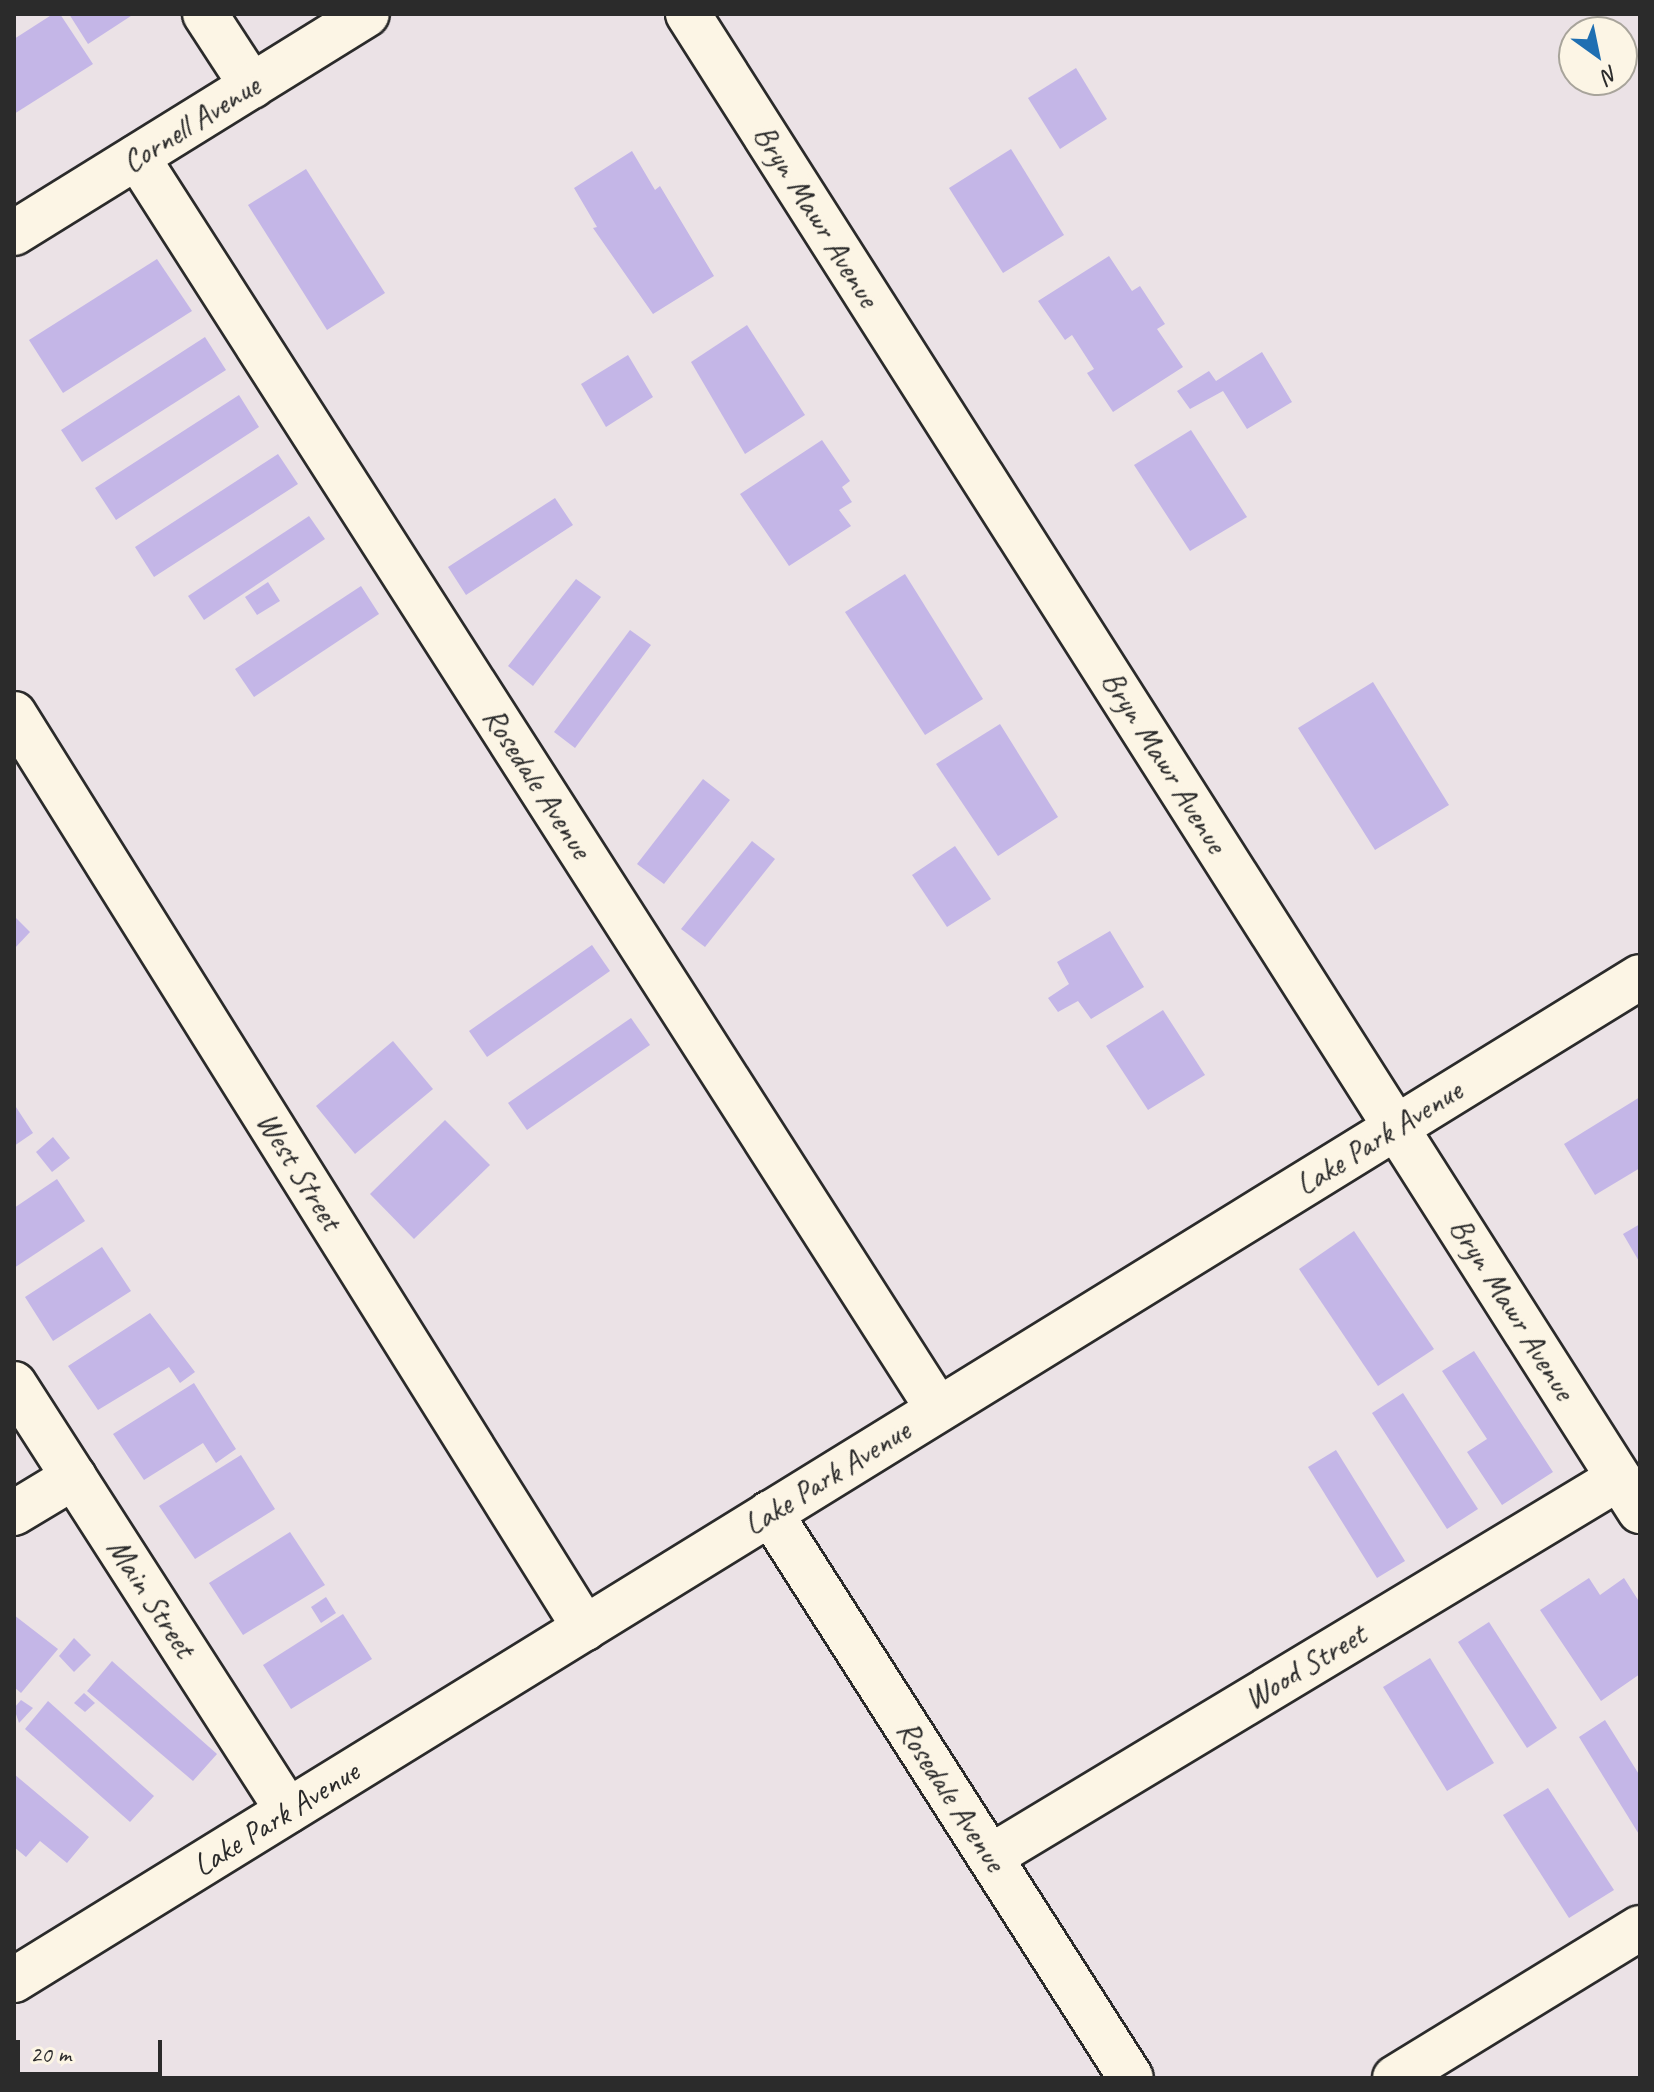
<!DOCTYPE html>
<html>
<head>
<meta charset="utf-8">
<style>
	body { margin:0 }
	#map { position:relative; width:1654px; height:2092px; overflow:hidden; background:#ebe2e6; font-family:Caveat,sans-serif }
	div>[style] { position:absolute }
	.building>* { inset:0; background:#c4b6e7 }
	.roads { filter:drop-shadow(2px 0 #2b2b2b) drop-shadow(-2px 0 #2b2b2b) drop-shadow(0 2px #2b2b2b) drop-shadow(0 -2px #2b2b2b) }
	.street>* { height:44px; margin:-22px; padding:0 22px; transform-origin:22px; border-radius:22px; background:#fcf5e5 }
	span { translate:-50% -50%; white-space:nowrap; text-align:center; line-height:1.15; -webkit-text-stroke:7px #fcf5e5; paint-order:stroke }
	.street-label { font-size:32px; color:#2b2b2b }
	.frame { position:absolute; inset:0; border:16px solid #2b2b2b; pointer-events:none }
	.north { position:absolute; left:1558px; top:16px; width:80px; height:80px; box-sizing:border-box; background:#fcf5e5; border:2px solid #a8a49b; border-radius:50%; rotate:147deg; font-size:22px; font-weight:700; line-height:32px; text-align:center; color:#2b2b2b }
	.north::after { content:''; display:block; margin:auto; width:28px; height:36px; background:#1f6fb2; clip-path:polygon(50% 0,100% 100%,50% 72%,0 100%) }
	.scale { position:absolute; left:16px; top:2040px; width:146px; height:36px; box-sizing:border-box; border:4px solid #2b2b2b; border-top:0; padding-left:10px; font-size:24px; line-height:28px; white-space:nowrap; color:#2b2b2b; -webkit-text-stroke:6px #fcf5e5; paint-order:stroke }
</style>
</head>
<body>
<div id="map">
	<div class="building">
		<i style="clip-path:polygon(53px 14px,60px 14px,93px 64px,14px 114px,14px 39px)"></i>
		<i style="clip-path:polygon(69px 14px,134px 14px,88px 44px)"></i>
		<i style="clip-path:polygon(1076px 68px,1107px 119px,1060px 149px,1028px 98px)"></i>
		<i style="clip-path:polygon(1011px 149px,1064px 235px,1003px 273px,949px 188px)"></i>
		<i style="clip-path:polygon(632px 151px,655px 190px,660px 186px,714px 276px,653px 314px,593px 228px,597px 227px,574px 188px)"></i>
		<i style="clip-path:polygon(306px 169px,385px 293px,327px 330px,248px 205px)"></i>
		<i style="clip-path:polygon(1109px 256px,1132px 291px,1140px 286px,1165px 324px,1157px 329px,1183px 367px,1113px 412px,1087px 373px,1094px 369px,1072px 335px,1065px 340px,1038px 301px)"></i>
		<i style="clip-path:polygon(157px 259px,192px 311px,63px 393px,29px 340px)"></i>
		<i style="clip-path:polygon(747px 325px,805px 415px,745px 454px,691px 362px)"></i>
		<i style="clip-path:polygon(205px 337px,226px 370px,82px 462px,61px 430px)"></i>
		<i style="clip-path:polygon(1262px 352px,1292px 402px,1247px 429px,1223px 391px,1190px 409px,1177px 391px,1209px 371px,1216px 381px)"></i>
		<i style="clip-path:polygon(628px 355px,653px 397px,606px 427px,581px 384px)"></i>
		<i style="clip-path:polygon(239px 395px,259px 427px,116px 520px,95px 488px)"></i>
		<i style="clip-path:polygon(1191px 430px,1247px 517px,1190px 551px,1134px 465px)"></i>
		<i style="clip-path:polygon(822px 440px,850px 481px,842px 487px,852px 502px,839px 510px,851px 526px,789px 566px,740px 494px)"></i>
		<i style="clip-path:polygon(278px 454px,298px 484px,154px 577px,135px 547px)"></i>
		<i style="clip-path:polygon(555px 498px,573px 525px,466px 595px,448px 567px)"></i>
		<i style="clip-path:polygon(309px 516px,325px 539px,204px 620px,188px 596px)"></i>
		<i style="clip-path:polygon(905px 574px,983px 699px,925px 735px,845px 612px)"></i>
		<i style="clip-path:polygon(576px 579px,601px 597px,533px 686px,508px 666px)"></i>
		<i style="clip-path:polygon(268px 582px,280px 601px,257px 615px,245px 597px)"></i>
		<i style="clip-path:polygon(361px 586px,379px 614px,254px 697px,235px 669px)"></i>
		<i style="clip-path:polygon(630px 630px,651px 645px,575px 748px,554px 732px)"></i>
		<i style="clip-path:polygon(1373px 682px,1449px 805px,1375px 850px,1298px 728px)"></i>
		<i style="clip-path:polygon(1000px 724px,1058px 817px,998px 856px,936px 764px)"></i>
		<i style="clip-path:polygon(703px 779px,730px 800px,664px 884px,637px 864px)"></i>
		<i style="clip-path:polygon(752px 841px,775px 859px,705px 947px,681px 929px)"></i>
		<i style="clip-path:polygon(955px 846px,991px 899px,947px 927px,912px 875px)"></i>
		<i style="clip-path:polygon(14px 916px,30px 932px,14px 949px)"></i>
		<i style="clip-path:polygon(1110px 931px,1144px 987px,1091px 1019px,1078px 1001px,1058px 1012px,1048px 998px,1069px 984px,1057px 962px)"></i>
		<i style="clip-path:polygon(592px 945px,610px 971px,487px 1057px,469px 1031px)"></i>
		<i style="clip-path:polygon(1163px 1010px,1205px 1075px,1148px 1110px,1106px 1046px)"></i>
		<i style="clip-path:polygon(631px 1018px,650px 1045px,527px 1130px,508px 1103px)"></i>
		<i style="clip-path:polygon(393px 1041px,433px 1089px,355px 1154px,316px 1106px)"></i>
		<i style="clip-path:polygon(1640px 1097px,1640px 1168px,1595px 1195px,1564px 1144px)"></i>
		<i style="clip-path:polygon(14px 1104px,33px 1133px,14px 1146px)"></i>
		<i style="clip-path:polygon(445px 1120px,490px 1165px,414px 1239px,370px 1194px)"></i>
		<i style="clip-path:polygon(53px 1137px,70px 1158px,52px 1172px,36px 1152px)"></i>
		<i style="clip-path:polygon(57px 1179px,85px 1221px,14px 1268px,14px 1208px)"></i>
		<i style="clip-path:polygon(1640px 1224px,1640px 1263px,1623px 1234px)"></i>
		<i style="clip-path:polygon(1354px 1231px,1434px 1349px,1378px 1386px,1299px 1269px)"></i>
		<i style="clip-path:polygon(102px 1247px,131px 1291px,53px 1341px,25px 1297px)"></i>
		<i style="clip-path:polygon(150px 1313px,195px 1372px,180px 1383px,169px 1367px,98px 1410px,68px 1366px)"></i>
		<i style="clip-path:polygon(1474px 1351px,1553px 1472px,1502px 1505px,1467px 1452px,1487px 1439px,1442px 1371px)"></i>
		<i style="clip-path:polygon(194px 1383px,236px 1449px,216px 1463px,203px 1443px,144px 1480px,113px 1434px)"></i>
		<i style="clip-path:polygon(1403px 1393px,1478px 1509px,1447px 1529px,1372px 1413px)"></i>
		<i style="clip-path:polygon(1336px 1450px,1405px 1561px,1377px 1578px,1308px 1467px)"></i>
		<i style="clip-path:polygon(241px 1455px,275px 1509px,195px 1559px,159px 1506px)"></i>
		<i style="clip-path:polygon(290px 1532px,325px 1585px,243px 1635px,209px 1583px)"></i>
		<i style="clip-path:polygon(1589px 1578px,1600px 1595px,1624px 1578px,1640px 1603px,1640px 1674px,1601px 1701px,1540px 1610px)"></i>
		<i style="clip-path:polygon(326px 1597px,336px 1613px,321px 1623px,311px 1607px)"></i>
		<i style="clip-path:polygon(343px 1614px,372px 1659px,291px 1709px,263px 1665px)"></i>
		<i style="clip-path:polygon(14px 1615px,58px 1649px,21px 1693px,14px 1687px)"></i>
		<i style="clip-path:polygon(1489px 1622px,1557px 1728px,1527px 1748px,1458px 1642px)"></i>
		<i style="clip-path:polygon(74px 1638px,91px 1655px,74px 1672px,59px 1656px)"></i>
		<i style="clip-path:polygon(1430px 1658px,1494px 1763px,1447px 1791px,1383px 1687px)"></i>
		<i style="clip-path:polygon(112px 1661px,217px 1754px,193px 1781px,87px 1691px)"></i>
		<i style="clip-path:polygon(84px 1693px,95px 1703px,85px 1712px,74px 1703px)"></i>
		<i style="clip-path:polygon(21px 1700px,33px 1708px,19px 1723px,14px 1708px)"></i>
		<i style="clip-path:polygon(48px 1701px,154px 1796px,130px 1822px,25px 1729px)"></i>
		<i style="clip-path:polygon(1605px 1720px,1640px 1776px,1640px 1836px,1579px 1737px)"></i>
		<i style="clip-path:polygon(14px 1774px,89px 1837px,67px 1863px,40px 1841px,26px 1857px,14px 1847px)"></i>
		<i style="clip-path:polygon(1548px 1788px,1614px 1890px,1569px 1918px,1503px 1815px)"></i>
	</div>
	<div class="roads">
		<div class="street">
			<i style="left:205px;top:14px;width:86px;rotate:56.9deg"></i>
			<i style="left:688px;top:14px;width:1774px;rotate:57.55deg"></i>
			<i style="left:137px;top:157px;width:1486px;rotate:57.39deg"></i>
			<i style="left:14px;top:233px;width:415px;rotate:-31.8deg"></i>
			<i style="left:14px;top:714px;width:1078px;rotate:58.01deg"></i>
			<i style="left:14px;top:1384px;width:507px;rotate:57.31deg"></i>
			<i style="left:14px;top:1513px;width:70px;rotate:-31deg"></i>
			<i style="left:770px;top:1513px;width:670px;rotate:57.42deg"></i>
			<i style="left:990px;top:1857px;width:734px;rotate:-31.07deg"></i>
			<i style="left:14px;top:1980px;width:1910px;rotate:-31.67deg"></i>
			<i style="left:1395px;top:2078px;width:287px;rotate:-31.5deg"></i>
		</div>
	</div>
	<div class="street-label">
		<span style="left:191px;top:124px;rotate:-32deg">Cornell Avenue</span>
		<span style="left:816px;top:216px;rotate:58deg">Bryn Mawr Avenue</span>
		<span style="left:1164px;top:762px;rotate:58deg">Bryn Mawr Avenue</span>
		<span style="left:537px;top:783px;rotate:57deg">Rosedale Avenue</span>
		<span style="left:1379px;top:1138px;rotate:-32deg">Lake Park Avenue</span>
		<span style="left:299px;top:1171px;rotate:58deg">West Street</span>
		<span style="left:1512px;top:1309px;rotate:58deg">Bryn Mawr Avenue</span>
		<span style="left:827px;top:1478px;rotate:-32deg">Lake Park Avenue</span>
		<span style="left:151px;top:1598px;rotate:57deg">Main Street</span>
		<span style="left:1305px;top:1667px;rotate:-31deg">Wood Street</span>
		<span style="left:951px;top:1796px;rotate:57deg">Rosedale Avenue</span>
		<span style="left:276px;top:1819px;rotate:-32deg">Lake Park Avenue</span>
	</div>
	<div class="frame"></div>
	<div class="north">N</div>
	<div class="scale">20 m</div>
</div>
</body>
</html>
